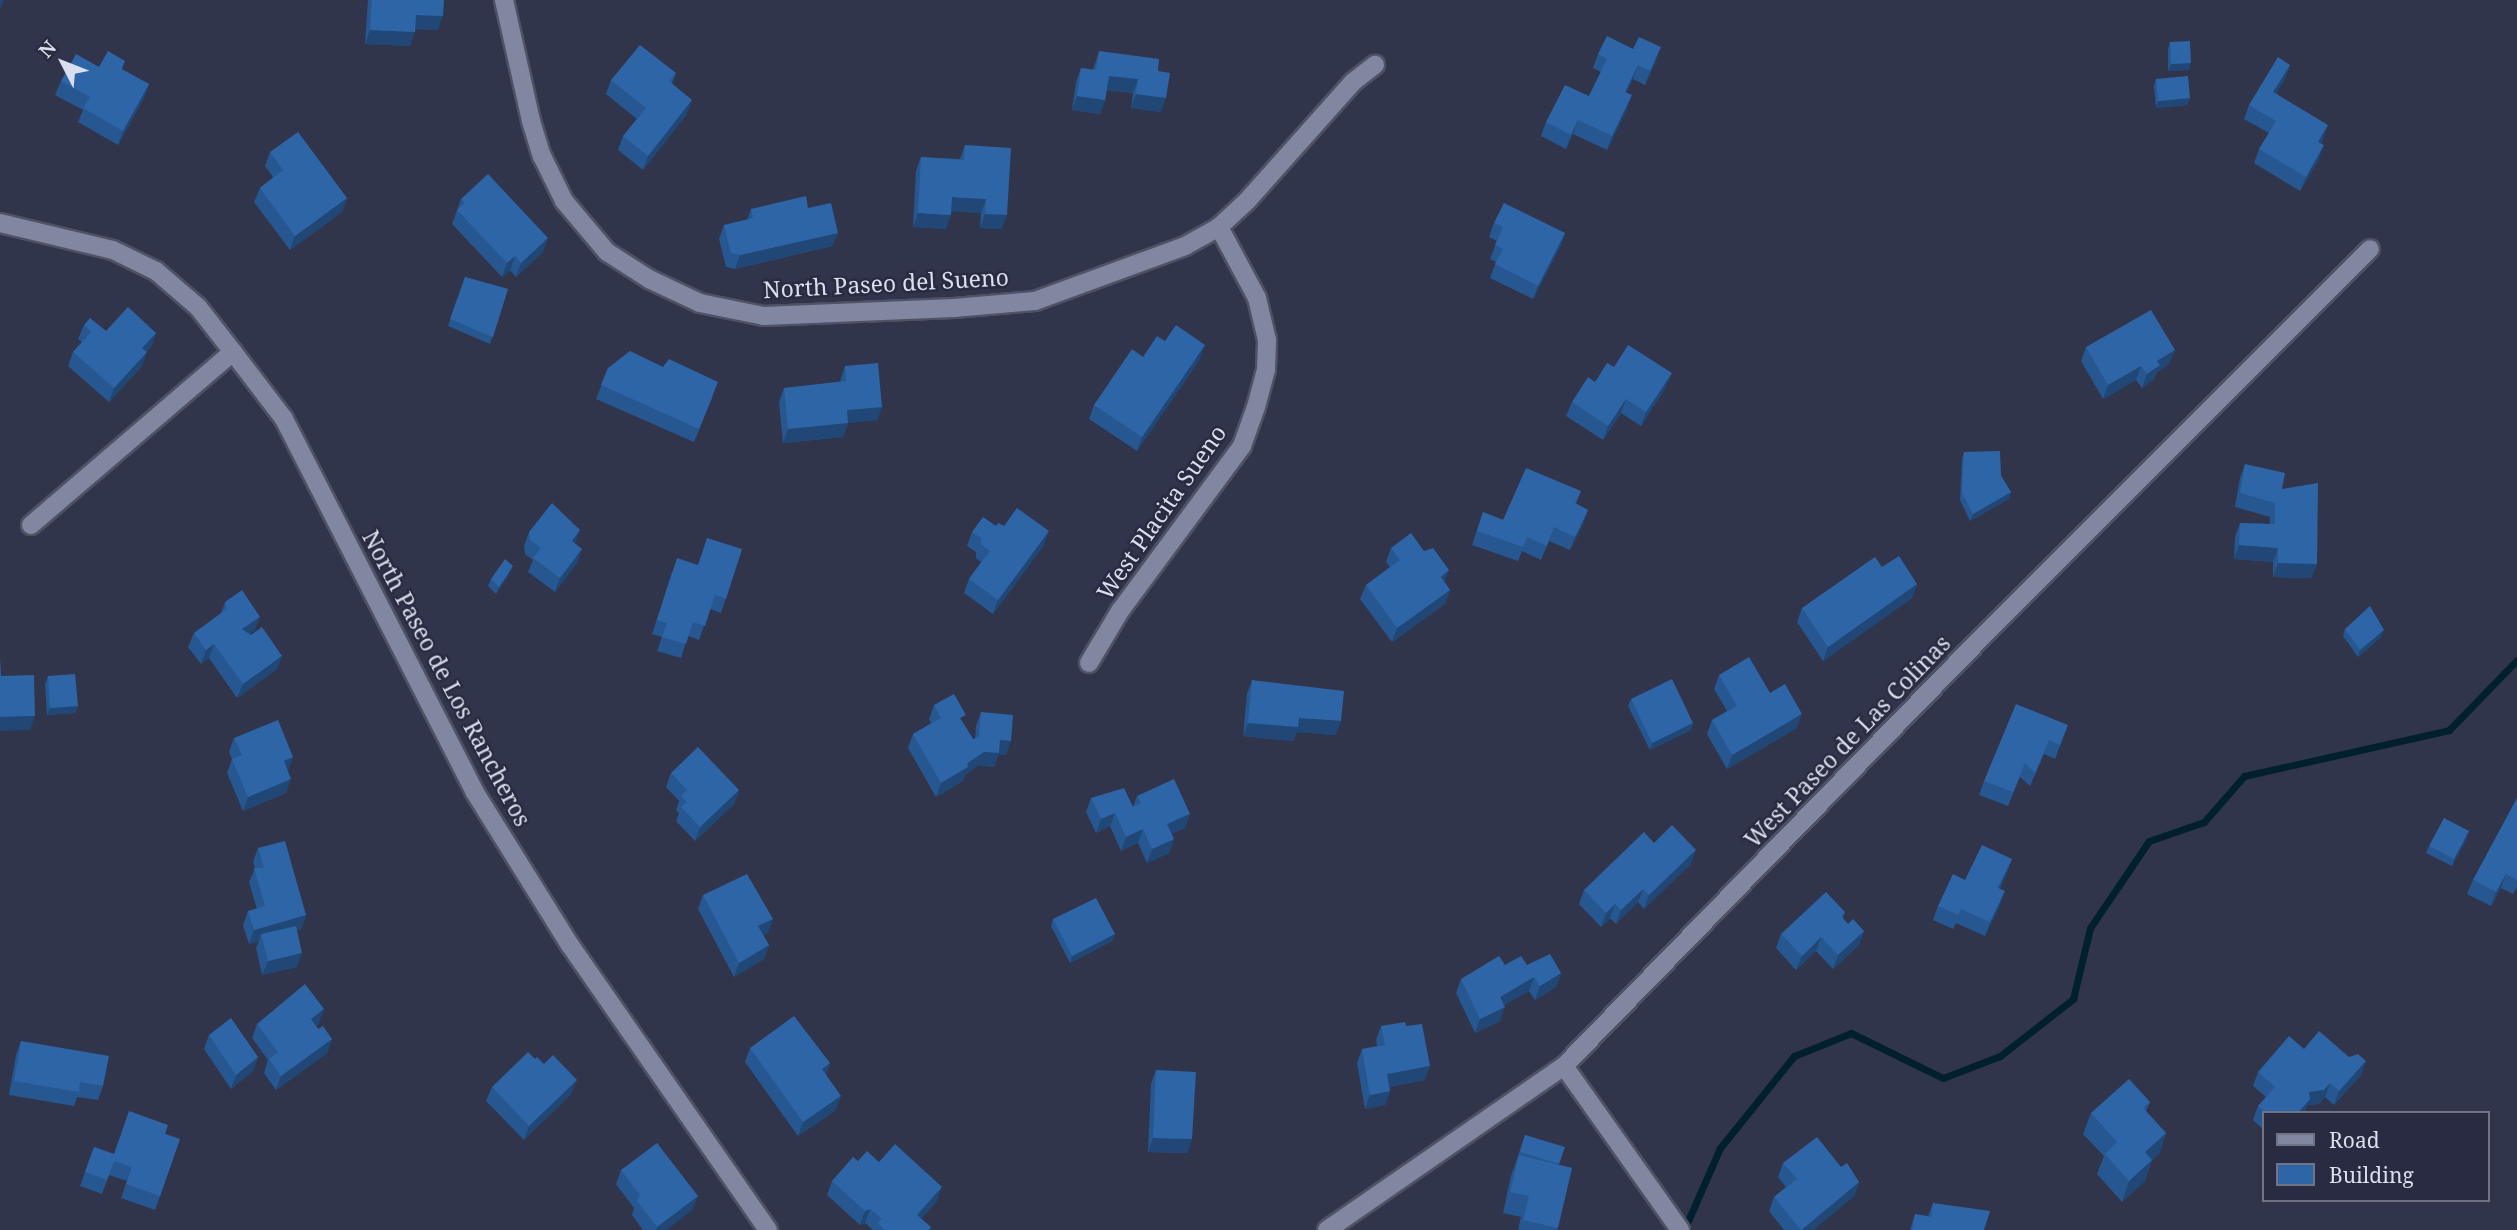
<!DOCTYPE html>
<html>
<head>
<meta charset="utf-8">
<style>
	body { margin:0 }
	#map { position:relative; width:2517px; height:1230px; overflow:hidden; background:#31354b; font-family:"Noto Serif",serif }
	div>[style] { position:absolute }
	.stream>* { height:7px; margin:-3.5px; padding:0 3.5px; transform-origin:3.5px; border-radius:3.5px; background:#00202f }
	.roads { filter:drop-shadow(2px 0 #4f5265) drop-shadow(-2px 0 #4f5265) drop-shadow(0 2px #4f5265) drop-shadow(0 -2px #4f5265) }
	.minor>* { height:18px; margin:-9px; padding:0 9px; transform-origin:9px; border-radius:9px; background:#8287a1 }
	.wall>* { inset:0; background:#275790 }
	.shaded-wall>* { inset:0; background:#204775 }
	.building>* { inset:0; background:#2d65a7 }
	span { translate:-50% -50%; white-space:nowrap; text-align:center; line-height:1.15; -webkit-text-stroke:5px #282b41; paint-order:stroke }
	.street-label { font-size:23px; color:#dbdeec }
	.legend { position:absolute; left:2262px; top:1111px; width:228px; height:91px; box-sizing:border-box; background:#282b41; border:2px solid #707385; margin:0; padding:9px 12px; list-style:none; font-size:21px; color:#dbdeec }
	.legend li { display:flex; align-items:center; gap:14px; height:35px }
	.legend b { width:35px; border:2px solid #707385 }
	.north { position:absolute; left:28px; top:28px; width:70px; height:70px; -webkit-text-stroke:5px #282b41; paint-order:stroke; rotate:312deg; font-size:19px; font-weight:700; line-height:28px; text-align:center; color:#dbdeec }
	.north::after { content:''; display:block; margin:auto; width:24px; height:32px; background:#dbdeec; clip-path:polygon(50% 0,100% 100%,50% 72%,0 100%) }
</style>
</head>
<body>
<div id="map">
	<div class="stream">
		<i style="left:1684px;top:1230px;width:90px;rotate:-66.3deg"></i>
		<i style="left:1720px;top:1148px;width:118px;rotate:-51.2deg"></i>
		<i style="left:1794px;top:1056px;width:61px;rotate:-22deg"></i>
		<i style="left:1851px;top:1033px;width:102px;rotate:26.1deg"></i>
		<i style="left:1943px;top:1078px;width:61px;rotate:-21.1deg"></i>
		<i style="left:2000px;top:1056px;width:93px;rotate:-38deg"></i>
		<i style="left:2073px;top:999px;width:73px;rotate:-76.5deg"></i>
		<i style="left:2090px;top:928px;width:105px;rotate:-55.9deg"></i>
		<i style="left:2149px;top:841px;width:58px;rotate:-19.1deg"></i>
		<i style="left:2204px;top:822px;width:61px;rotate:-49deg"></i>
		<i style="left:2244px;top:776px;width:210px;rotate:-12.6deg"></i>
		<i style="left:2449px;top:730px;width:98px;rotate:-45.8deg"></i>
	</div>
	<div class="roads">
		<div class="minor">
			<i style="left:504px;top:0;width:124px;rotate:77.4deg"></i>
			<i style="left:531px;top:121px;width:37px;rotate:73deg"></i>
			<i style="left:542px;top:156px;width:50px;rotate:63.9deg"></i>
			<i style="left:564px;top:201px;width:67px;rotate:49.9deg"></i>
			<i style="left:607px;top:252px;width:50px;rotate:32.7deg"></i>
			<i style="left:649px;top:279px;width:56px;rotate:25.2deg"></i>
			<i style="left:700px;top:303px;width:65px;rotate:11.5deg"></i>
			<i style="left:764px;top:316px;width:190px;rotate:-2.4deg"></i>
			<i style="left:954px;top:308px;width:81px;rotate:-4.9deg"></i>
			<i style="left:1035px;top:301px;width:160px;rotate:-20.1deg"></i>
			<i style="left:1185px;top:246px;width:39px;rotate:-29deg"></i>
			<i style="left:1219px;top:227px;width:38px;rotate:-43deg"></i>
			<i style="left:1247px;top:201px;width:159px;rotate:-48.3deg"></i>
			<i style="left:1353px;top:82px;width:28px;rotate:-38deg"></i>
			<i style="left:0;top:223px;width:116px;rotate:13.4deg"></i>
			<i style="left:113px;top:250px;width:48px;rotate:26deg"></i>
			<i style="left:156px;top:271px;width:55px;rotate:40.6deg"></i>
			<i style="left:198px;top:307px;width:57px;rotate:52.1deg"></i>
			<i style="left:233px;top:352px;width:84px;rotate:52.7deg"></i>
			<i style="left:284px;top:419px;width:418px;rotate:62.9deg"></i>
			<i style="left:474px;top:791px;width:181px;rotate:58.1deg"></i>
			<i style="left:570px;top:945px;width:347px;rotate:55.2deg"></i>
			<i style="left:31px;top:525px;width:266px;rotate:-40.6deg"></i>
			<i style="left:1089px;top:663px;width:61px;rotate:-59.2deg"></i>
			<i style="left:1120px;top:611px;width:205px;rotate:-53.5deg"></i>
			<i style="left:1242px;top:446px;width:41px;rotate:-70.3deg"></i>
			<i style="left:1256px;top:407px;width:39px;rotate:-75deg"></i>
			<i style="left:1266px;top:369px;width:29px;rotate:-88deg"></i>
			<i style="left:1267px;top:340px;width:43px;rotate:-103.4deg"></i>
			<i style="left:1257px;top:298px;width:81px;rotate:-118.2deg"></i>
			<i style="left:1564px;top:1066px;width:201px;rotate:54.7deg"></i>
			<i style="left:1327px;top:1230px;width:288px;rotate:-34.7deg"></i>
			<i style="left:1564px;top:1066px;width:600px;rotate:-45.74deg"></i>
			<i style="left:1983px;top:636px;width:547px;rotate:-45deg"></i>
		</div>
	</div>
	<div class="wall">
		<i style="clip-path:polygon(368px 0,444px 0,438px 30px,415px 29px,410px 46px,365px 44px)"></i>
		<i style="clip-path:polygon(2170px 42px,2189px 70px,2168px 71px,2168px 49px)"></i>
		<i style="clip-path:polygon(1099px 51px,1158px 71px,1161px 112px,1131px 108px,1133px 93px,1107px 90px,1105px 100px,1100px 114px,1072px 110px,1076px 82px,1081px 68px,1093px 70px)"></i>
		<i style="clip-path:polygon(1598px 54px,1656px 61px,1645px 85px,1633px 79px,1626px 93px,1627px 109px,1607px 150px,1573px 134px,1566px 149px,1541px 136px,1546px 122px,1589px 96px,1601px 72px,1593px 68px)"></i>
		<i style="clip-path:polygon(125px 61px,122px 69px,149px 84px,144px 98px,118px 145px,78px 122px,83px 110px,55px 95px,61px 81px,99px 67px)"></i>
		<i style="clip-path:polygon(2290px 65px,2285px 79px,2276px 93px,2323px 139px,2321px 143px,2319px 159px,2300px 191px,2254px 163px,2259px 149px,2269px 133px,2244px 119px,2249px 105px)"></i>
		<i style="clip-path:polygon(676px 73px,672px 83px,687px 114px,643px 170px,618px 150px,623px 136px,637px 119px,606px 94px,611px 80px)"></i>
		<i style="clip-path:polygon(2156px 79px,2190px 98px,2187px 105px,2156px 108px,2154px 86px)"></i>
		<i style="clip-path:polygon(965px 145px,1002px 229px,980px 228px,981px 213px,951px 211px,946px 229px,913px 227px,916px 171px,921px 157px,960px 159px)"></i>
		<i style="clip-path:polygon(270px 152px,347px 198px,342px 212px,290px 250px,254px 202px,260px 188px,273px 177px,265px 166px)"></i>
		<i style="clip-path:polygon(461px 199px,543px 252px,516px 277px,510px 270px,502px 277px,452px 224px)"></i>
		<i style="clip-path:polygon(808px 208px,838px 233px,832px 246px,735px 269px,726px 267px,719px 239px,724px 225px,747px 220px,751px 209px)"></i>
		<i style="clip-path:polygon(1494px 223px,1565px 233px,1560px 247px,1533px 299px,1490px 278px,1496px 262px,1490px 259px,1497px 241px,1489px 237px)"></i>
		<i style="clip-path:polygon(465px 277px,508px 289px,490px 344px,448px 326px)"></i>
		<i style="clip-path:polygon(84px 325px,106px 331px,156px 333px,151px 347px,146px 352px,142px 366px,109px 402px,68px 366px,73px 352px,82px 342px,78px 339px)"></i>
		<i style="clip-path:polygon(1165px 341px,1200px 359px,1137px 451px,1089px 419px,1094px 405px,1143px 357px)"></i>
		<i style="clip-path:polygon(2086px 347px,2169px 364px,2157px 372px,2154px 379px,2142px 388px,2136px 380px,2103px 399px,2081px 361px)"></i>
		<i style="clip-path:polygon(845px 366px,882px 407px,877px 420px,848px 423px,843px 437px,783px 443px,779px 402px,784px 388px,840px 382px)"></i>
		<i style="clip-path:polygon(1614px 367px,1666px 387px,1641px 426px,1621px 413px,1603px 440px,1566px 416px,1572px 402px,1595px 382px)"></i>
		<i style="clip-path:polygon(608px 368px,713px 396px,694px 442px,596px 399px)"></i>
		<i style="clip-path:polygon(1964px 452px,2001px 476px,2011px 492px,2009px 499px,1970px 521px,1960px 500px,1962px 459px)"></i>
		<i style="clip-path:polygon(2245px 464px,2282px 489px,2317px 564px,2311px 578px,2273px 577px,2273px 562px,2234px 559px,2235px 537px,2240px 523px,2270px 524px,2270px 517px,2235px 507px,2240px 478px)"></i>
		<i style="clip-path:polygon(1581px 491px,1576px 504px,1588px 510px,1583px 524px,1570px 550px,1549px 541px,1541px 560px,1522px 551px,1518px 561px,1472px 545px,1483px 512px,1503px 520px)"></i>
		<i style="clip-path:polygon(996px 526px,1004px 526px,1044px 545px,993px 614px,964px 593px,969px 579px,981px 562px,976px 558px,976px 552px,967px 546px,972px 532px)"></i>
		<i style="clip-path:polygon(529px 532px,575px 544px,577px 563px,555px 592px,528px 572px,533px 560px,525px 554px,524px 546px)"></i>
		<i style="clip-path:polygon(1391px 548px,1445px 583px,1450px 590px,1445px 604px,1392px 642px,1360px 599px,1366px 585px,1390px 567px,1386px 562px)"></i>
		<i style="clip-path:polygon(742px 549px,721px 613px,710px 609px,699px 640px,688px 636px,681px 658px,657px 651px,662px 637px,652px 634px,672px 572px,698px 565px)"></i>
		<i style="clip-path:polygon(1882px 567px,1917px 584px,1912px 598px,1823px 661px,1797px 622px,1802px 608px)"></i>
		<i style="clip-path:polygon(510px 573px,496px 594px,488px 586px,491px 579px)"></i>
		<i style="clip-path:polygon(225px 602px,255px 630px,250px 634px,277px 669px,237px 698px,209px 658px,201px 664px,188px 647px,194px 633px,221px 613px)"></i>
		<i style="clip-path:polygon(2345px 629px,2381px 637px,2358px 657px,2343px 636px)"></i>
		<i style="clip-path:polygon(1719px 675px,1770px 693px,1797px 728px,1727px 769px,1707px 734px,1712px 720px,1727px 711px,1714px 689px)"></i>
		<i style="clip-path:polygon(48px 676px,78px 706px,75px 713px,47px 715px,45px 684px)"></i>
		<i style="clip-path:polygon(1252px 680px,1336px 735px,1297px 732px,1293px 741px,1243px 736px,1247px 694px)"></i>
		<i style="clip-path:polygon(1631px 699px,1693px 723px,1691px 730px,1650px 750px,1628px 706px)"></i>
		<i style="clip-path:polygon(934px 705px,963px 723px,973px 739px,975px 739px,976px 726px,981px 712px,1006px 755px,998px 755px,994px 767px,979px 765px,965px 775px,963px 781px,936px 797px,908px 748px,913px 734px,931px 723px,929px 719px)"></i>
		<i style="clip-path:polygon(2068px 725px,2055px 759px,2044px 754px,2030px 786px,2020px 777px,2008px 806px,1979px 795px,1984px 781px)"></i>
		<i style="clip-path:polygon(234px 738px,288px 771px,286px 793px,243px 811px,227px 773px,232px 759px,229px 752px)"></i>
		<i style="clip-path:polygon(671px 773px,739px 790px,734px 804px,695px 841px,676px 821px,679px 813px,676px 810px,679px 801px,666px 787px)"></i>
		<i style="clip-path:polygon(1137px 796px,1185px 828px,1171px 834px,1174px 839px,1169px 853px,1147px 863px,1138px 843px,1121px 851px,1110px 826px,1096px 833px,1086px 812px,1091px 798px,1133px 807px)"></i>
		<i style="clip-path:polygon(2517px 798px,2517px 887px,2513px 894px,2501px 888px,2491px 906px,2467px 894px,2473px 880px)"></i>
		<i style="clip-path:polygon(2467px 838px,2452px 866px,2426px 853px,2429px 846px)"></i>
		<i style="clip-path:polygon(1654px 843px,1691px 864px,1644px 909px,1638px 902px,1616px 924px,1610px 918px,1601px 927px,1579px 904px,1584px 890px)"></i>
		<i style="clip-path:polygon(258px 848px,306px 915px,301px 929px,297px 930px,297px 967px,262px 975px,256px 948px,259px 941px,249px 944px,243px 925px,248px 911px,257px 909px,249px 882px,255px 868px,253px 862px)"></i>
		<i style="clip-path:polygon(2012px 859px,2000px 889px,2000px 905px,1985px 936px,1956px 923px,1953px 929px,1933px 920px,1938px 906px,1965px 880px)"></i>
		<i style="clip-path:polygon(703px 895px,768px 933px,763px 935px,769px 945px,764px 959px,734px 977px,698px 909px)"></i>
		<i style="clip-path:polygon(1845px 912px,1843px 918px,1848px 924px,1864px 931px,1859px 945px,1833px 969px,1816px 951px,1796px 970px,1776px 948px,1781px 934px)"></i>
		<i style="clip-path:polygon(1053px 919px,1112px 941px,1070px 963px,1051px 926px)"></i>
		<i style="clip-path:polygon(1505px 965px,1527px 965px,1561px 973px,1556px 987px,1535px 1000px,1529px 991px,1504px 1005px,1500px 1021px,1475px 1033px,1456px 993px,1461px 979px)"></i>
		<i style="clip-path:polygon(319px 1023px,316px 1026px,318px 1029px,332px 1039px,327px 1053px,276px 1090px,264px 1073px,268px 1060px,252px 1038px,257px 1024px)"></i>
		<i style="clip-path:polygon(1381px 1026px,1406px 1026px,1425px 1080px,1389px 1087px,1390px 1091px,1385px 1105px,1365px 1109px,1357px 1063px,1362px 1049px,1377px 1046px,1376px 1040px)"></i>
		<i style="clip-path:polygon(209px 1035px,258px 1057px,253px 1071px,231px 1089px,204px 1049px)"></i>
		<i style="clip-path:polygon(21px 1041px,103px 1086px,98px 1100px,77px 1097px,74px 1106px,9px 1095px,16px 1055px)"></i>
		<i style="clip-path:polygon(750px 1048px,830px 1063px,826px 1074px,836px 1110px,798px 1136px,745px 1062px)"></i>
		<i style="clip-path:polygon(2304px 1049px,2361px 1075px,2334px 1105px,2325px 1097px,2319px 1104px,2307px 1105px,2305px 1113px,2263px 1113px,2263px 1129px,2253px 1120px,2258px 1106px,2266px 1097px,2253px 1086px,2258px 1072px)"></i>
		<i style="clip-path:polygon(1156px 1070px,1192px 1139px,1187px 1153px,1148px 1152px,1151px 1084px)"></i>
		<i style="clip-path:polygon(492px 1087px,571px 1094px,524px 1140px,486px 1101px)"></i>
		<i style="clip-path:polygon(2150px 1102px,2146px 1111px,2166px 1133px,2159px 1154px,2152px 1160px,2145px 1181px,2122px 1202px,2097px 1174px,2104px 1156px,2083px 1134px,2091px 1113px)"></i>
		<i style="clip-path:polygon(165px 1134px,180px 1139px,155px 1210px,121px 1198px,127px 1181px,109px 1175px,102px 1194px,80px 1186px,94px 1147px,114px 1154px)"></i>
		<i style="clip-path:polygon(1525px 1135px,1559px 1165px,1572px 1168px,1557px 1230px,1518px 1230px,1521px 1217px,1503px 1213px,1511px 1176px)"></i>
		<i style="clip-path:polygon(858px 1161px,879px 1162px,937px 1201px,921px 1219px,931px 1227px,930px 1230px,873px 1230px,865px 1223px,860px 1225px,827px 1195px,832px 1181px)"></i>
		<i style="clip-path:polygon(1783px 1163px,1841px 1167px,1859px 1182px,1854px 1196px,1813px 1230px,1784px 1230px,1769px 1211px,1774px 1197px,1786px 1187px,1778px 1177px)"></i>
		<i style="clip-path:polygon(621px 1170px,698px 1196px,692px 1210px,666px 1230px,643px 1230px,632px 1215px,634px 1208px,616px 1184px)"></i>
		<i style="clip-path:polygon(1933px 1203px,1984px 1230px,1910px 1230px,1915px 1214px,1928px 1216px)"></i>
	</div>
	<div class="shaded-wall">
		<i style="clip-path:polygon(0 0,4px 0,0 10px)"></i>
		<i style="clip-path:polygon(416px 15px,443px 16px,438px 30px,411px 28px)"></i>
		<i style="clip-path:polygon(370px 30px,415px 32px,410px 46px,365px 44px)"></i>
		<i style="clip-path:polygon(1661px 47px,1656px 61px,1645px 85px,1650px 71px)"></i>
		<i style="clip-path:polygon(2191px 63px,2189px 70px,2168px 71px,2171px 64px)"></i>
		<i style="clip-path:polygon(1638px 65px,1633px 79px,1619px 106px,1625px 92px)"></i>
		<i style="clip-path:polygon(2290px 65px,2285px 79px,2268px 106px,2273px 92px)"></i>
		<i style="clip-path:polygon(1109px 76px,1138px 79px,1133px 93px,1104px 89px)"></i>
		<i style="clip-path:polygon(149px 84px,144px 98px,118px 145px,123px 131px)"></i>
		<i style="clip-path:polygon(1136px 94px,1166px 98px,1161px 112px,1131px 108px)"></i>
		<i style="clip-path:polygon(1632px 95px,1627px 109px,1607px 150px,1612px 136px)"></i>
		<i style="clip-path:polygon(1077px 96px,1105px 100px,1100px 114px,1072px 110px)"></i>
		<i style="clip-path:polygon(2190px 98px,2187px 105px,2156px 108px,2158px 101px)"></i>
		<i style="clip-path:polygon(692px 100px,687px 114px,643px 170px,648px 156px)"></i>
		<i style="clip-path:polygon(1578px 120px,1573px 134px,1566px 149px,1571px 135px)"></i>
		<i style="clip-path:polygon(2328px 125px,2323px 139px,2313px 156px,2318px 142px)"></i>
		<i style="clip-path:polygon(2324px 145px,2319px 159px,2300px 191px,2306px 177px)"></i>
		<i style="clip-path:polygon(952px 197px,986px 199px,981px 213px,946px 211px)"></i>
		<i style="clip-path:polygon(347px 198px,342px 212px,290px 250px,295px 236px)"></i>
		<i style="clip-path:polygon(918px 213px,951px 215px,946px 229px,913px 227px)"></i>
		<i style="clip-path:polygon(985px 214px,1007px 215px,1002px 229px,980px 228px)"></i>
		<i style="clip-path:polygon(838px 233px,832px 246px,735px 269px,740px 255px)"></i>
		<i style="clip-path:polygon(1565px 233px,1560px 247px,1533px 299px,1538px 286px)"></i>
		<i style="clip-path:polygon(548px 238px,543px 252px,516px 277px,521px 263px)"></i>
		<i style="clip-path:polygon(515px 256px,510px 270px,502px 277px,507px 263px)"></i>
		<i style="clip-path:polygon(156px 333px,151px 347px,137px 362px,142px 348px)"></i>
		<i style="clip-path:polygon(1205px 345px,1200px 359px,1137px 451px,1142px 437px)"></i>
		<i style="clip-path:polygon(2175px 350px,2169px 364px,2157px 372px,2154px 379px,2142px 388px,2147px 374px,2157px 361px)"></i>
		<i style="clip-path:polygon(147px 352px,142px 366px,109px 402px,114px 388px)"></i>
		<i style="clip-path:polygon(2141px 366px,2136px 380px,2103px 399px,2108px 385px)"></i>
		<i style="clip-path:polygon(1672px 373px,1666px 387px,1641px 426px,1646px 412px)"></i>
		<i style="clip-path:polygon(1626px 399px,1621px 413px,1603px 440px,1608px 426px)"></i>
		<i style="clip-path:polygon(882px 407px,877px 420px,848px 423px,843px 437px,783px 443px,788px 429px,847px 410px)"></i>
		<i style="clip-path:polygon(2011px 492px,2009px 499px,1970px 521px,1973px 514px)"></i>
		<i style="clip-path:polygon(1588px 510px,1583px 524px,1570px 550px,1575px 537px)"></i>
		<i style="clip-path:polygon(580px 530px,575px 544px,572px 541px)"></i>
		<i style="clip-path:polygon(1049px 531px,1044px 545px,993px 614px,998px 600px)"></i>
		<i style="clip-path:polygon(2239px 545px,2278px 548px,2273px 562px,2234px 559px)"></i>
		<i style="clip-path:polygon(582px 549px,577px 563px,555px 592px,560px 578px)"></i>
		<i style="clip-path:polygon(2278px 563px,2317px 564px,2311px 578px,2273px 577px)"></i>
		<i style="clip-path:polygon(513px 566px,510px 573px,496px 594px,499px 587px)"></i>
		<i style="clip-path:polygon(1449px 570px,1444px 584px,1441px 577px)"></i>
		<i style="clip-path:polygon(1917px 584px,1912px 598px,1823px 661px,1828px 647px)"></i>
		<i style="clip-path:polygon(1450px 590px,1445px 604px,1392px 642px,1397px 628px)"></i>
		<i style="clip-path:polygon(260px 617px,255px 630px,237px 643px,242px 629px)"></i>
		<i style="clip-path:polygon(2384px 630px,2381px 637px,2358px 657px,2360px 650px)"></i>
		<i style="clip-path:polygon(214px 644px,209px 658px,201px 664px,206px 650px)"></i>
		<i style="clip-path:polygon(282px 656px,277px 669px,237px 698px,243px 684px)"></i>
		<i style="clip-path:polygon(78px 706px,75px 713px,47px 715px,50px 708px)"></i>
		<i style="clip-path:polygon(1802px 714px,1797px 728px,1727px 769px,1732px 755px)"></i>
		<i style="clip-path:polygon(35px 716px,30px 730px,0 731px,0 717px)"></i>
		<i style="clip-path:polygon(1299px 718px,1341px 721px,1336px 735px,1297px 732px,1293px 741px,1243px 736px,1248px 723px)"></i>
		<i style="clip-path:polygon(1693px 723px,1691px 730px,1650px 750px,1652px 743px)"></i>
		<i style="clip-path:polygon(1000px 740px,1011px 741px,1006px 755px,998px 755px,994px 767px,979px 765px,965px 775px,963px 781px,936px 797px,941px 783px)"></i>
		<i style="clip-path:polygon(293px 757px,288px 771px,278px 775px,284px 761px)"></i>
		<i style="clip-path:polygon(291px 779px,286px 793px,243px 811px,248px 797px)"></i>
		<i style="clip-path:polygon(739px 790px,734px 804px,695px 841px,700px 827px)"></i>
		<i style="clip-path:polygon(1115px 813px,1110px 826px,1096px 833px,1101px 819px)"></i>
		<i style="clip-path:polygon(1190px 814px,1185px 828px,1162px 838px,1167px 824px)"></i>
		<i style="clip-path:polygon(1143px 829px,1138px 843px,1121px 851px,1126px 837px)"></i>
		<i style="clip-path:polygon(2469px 831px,2467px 838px,2452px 866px,2454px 859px)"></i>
		<i style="clip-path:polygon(1174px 839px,1169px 853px,1147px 863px,1152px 849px)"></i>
		<i style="clip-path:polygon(1696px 850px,1691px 864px,1644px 909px,1649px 895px)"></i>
		<i style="clip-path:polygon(2012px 859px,2007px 873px,1993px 902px,1998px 888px)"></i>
		<i style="clip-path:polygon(2506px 874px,2501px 888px,2491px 906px,2496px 892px)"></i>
		<i style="clip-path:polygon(1643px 889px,1638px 902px,1616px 924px,1621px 910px)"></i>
		<i style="clip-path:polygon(2005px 891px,2000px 905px,1985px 936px,1990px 922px)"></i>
		<i style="clip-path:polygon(1615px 904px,1610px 918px,1601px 927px,1606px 913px)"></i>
		<i style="clip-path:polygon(306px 915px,301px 929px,263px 940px,261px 934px,259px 941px,249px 944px,254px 930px)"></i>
		<i style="clip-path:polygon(773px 919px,768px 933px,753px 940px,758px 926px)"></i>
		<i style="clip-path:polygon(1864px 931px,1859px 945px,1833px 969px,1838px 955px)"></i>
		<i style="clip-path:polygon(1115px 934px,1112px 941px,1070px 963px,1072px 956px)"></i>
		<i style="clip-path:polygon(1821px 937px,1816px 951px,1796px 970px,1802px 956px)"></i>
		<i style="clip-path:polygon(769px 945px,764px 959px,734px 977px,739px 963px)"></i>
		<i style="clip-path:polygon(302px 953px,297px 967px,262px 975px,268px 961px)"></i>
		<i style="clip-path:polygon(1561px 973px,1556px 987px,1535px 1000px,1540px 986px)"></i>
		<i style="clip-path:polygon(1534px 977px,1529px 991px,1495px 1011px,1500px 997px)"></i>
		<i style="clip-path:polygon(1505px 1007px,1500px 1021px,1475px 1033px,1480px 1019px)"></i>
		<i style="clip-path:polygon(324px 1009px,319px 1023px,306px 1033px,311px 1019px)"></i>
		<i style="clip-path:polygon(332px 1039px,327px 1053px,276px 1090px,281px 1076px)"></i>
		<i style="clip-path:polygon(258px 1057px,253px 1071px,231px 1089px,236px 1075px)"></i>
		<i style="clip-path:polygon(2366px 1061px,2361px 1075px,2334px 1105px,2339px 1091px)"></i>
		<i style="clip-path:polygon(830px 1063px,825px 1077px,822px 1069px)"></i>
		<i style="clip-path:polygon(1430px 1066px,1425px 1080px,1382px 1088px,1387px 1074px)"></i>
		<i style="clip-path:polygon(577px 1080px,571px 1094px,524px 1140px,529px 1126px)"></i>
		<i style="clip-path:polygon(2330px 1083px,2325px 1097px,2319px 1104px,2307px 1105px,2305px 1113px,2298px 1113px,2309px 1092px)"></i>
		<i style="clip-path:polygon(1390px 1091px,1385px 1105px,1365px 1109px,1370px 1095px)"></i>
		<i style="clip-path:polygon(841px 1096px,836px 1110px,798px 1136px,803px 1122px)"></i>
		<i style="clip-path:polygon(2166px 1133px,2159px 1154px,2138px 1173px,2145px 1152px)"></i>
		<i style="clip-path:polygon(1153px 1138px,1192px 1139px,1187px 1153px,1148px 1152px)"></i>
		<i style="clip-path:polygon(2152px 1160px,2145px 1181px,2122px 1202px,2129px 1181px)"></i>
		<i style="clip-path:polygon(1859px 1182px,1854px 1196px,1813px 1230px,1802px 1230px)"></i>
		<i style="clip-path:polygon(942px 1187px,937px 1201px,912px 1229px,917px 1215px)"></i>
		<i style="clip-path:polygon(698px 1196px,692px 1210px,666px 1230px,656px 1230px,657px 1227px)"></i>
		<i style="clip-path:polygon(870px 1209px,865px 1223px,860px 1225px,865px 1211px)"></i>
	</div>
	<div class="building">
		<i style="clip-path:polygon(372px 0,444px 0,443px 16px,416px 15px,415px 32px,370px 30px)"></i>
		<i style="clip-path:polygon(1607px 36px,1633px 49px,1639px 37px,1661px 47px,1650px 71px,1638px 65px,1625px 92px,1632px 95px,1612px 136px,1578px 120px,1571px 135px,1546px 122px,1565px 85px,1589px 96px,1607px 59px,1598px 54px)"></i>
		<i style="clip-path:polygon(2190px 41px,2191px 63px,2171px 64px,2170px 42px)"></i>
		<i style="clip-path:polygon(640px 45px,676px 73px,669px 81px,692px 100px,648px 156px,623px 136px,646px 108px,611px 80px)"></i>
		<i style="clip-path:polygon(108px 51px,125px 61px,121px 69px,149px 84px,123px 131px,83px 108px,90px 97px,61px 81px,76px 54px,99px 67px)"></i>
		<i style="clip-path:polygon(1099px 51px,1159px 59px,1158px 71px,1170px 73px,1166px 98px,1136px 94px,1138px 79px,1109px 76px,1105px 100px,1077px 96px,1081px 68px,1096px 70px)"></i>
		<i style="clip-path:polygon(2278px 57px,2290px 65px,2273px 92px,2328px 125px,2318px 142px,2324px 145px,2306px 177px,2259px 149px,2276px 121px,2249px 105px)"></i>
		<i style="clip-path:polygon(2188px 76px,2190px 98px,2158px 101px,2156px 79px)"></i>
		<i style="clip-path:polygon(298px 132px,347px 198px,295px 236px,260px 188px,283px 170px,270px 152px)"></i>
		<i style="clip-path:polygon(965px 145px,1011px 148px,1007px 215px,985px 214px,986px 199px,952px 197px,951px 215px,918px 213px,921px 157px,964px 160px)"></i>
		<i style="clip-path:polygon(488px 174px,548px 238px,521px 263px,515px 256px,507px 263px,457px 210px,465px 203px,461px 199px)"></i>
		<i style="clip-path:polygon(806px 196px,808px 208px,831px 203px,838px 233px,740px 255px,731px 253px,724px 225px,753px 218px,751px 209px)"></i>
		<i style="clip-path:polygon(1504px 203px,1565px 233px,1538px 286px,1495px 264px,1503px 249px,1495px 245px,1503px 227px,1494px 223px)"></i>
		<i style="clip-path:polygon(465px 277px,508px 289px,493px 337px,450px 319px)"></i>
		<i style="clip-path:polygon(128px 307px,156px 333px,142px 348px,147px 352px,114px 388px,73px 352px,91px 332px,84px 325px,90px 318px,106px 331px)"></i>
		<i style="clip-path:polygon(2151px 310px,2175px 350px,2157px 361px,2160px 365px,2147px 374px,2141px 366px,2108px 385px,2086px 347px)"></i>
		<i style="clip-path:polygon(1176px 325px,1205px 345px,1142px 437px,1094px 405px,1132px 349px,1143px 357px,1157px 336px,1165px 341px)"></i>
		<i style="clip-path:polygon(1628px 345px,1672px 373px,1646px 412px,1626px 399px,1608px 426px,1572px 402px,1588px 377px,1595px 382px,1607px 363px,1614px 367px)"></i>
		<i style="clip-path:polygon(630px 351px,663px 367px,669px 359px,718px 382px,699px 429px,601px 385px,608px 368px)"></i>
		<i style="clip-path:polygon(878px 363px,882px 407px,847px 410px,848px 423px,788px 429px,784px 388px,846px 381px,845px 366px)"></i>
		<i style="clip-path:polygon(2000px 451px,2001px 476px,2011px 492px,1973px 514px,1962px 493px,1964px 452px)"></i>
		<i style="clip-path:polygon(2245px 464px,2285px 473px,2282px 489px,2318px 483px,2317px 564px,2278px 563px,2278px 548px,2239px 545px,2240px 523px,2275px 524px,2275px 503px,2240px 493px)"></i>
		<i style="clip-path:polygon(1526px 468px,1581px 491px,1575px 503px,1588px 510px,1575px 537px,1554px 527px,1547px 546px,1527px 537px,1523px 547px,1477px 531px,1483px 512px,1503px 520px)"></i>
		<i style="clip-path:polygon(552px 503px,580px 530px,572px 541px,582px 549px,560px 578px,533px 558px,541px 548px,530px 540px,529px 532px)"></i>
		<i style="clip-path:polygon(1017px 508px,1049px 531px,998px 600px,969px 579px,990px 551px,981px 544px,981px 538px,972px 532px,983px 517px,996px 526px,998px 523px,1004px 526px)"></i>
		<i style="clip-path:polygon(1411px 533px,1424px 551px,1433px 548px,1449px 570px,1441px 577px,1450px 590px,1397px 628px,1366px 585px,1400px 560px,1391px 548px)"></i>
		<i style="clip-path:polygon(707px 538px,742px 549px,726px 599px,715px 595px,705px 626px,693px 622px,686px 644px,662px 637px,667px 623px,657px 620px,677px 558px,698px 565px)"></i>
		<i style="clip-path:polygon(1899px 556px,1917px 584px,1828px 647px,1802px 608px,1875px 557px,1882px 567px)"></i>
		<i style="clip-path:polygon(505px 559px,513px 566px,499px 587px,491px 579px)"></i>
		<i style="clip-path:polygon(242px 590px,260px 617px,242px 629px,251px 635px,262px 627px,282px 656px,243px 684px,214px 644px,206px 650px,194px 633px,227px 609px,225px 602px)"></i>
		<i style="clip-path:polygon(2370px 606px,2384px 630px,2360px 650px,2345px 629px)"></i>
		<i style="clip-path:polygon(1749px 657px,1770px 693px,1785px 684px,1802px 714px,1732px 755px,1712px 720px,1737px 706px,1719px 675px)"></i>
		<i style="clip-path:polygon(0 658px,1px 676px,34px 675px,35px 716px,0 717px)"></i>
		<i style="clip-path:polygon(75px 674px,78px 706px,50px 708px,48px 676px)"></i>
		<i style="clip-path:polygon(1672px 679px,1693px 723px,1652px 743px,1631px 699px)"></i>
		<i style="clip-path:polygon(1252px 680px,1344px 691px,1341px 721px,1299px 718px,1298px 727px,1248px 723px)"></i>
		<i style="clip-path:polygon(954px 694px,966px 715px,960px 718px,973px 739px,979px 737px,981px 712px,1013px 715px,1011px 741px,1000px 740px,999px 753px,984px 752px,967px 763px,968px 767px,941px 783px,913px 734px,941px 718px,934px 705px)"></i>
		<i style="clip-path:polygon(2016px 704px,2068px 725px,2060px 745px,2049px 740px,2035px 773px,2025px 763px,2013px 792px,1984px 781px)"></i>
		<i style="clip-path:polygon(278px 720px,293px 757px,284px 761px,291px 779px,248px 797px,232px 759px,242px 755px,234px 738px)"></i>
		<i style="clip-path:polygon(698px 747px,739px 790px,700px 827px,681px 807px,687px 802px,681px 796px,687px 790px,671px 773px)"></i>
		<i style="clip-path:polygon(1174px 779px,1190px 814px,1167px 824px,1174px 839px,1152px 849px,1143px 829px,1126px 837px,1115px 813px,1101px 819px,1091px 798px,1124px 788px,1133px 807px,1141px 803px,1137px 796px)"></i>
		<i style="clip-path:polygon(2517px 798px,2517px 880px,2506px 874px,2496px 892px,2473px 880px)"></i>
		<i style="clip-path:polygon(2444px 818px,2469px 831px,2454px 859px,2429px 846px)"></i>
		<i style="clip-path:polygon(1672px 825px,1696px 850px,1649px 895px,1643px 889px,1621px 910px,1615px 904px,1606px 913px,1584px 890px,1644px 832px,1654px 843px)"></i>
		<i style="clip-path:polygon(285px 841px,306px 915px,254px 930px,248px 911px,265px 906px,254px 868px,264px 868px,258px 848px)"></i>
		<i style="clip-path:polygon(1982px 845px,2012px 859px,1998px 888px,2005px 891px,1990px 922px,1961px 909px,1958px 915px,1938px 906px,1953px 874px,1965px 880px)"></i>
		<i style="clip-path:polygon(747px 874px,773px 919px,758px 926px,769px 945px,739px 963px,703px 895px)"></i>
		<i style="clip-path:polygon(1826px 892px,1845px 912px,1841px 916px,1848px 924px,1853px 919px,1864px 931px,1838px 955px,1821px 937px,1802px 956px,1781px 934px)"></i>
		<i style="clip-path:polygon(1096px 898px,1115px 934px,1072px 956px,1053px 919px)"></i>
		<i style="clip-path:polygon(296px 926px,302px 953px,268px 961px,261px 934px)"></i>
		<i style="clip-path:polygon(1550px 954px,1561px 973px,1540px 986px,1534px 977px,1500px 997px,1505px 1007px,1480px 1019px,1461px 979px,1499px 956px,1505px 965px,1521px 956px,1527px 965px)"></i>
		<i style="clip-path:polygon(305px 984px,324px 1009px,311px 1019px,318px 1029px,323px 1026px,332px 1039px,281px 1076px,269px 1059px,278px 1052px,257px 1024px)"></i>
		<i style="clip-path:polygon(794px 1016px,830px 1063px,822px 1069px,841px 1096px,803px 1122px,750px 1048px)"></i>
		<i style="clip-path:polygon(231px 1018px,258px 1057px,236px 1075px,209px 1035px)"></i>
		<i style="clip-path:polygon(1405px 1022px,1406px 1026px,1422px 1024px,1430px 1066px,1387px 1074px,1390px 1091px,1370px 1095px,1362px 1049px,1385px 1045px,1381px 1026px)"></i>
		<i style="clip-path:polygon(2319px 1031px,2349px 1057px,2358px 1054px,2366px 1061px,2339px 1091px,2330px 1083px,2324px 1090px,2309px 1092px,2310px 1099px,2298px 1113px,2266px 1113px,2258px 1106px,2275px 1087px,2258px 1072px,2289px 1036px,2304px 1049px)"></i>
		<i style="clip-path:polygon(21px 1041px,109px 1056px,103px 1086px,80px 1082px,79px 1092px,14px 1081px)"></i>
		<i style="clip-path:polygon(528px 1052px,535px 1059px,537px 1057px,544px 1064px,553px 1055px,577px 1080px,529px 1126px,492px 1087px)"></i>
		<i style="clip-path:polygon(1156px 1070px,1196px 1072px,1192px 1139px,1153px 1138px)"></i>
		<i style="clip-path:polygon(2129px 1079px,2150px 1102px,2143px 1108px,2166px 1133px,2145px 1152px,2152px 1160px,2129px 1181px,2105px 1154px,2117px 1142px,2091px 1113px)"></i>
		<i style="clip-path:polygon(129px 1111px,168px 1125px,165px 1134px,180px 1139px,160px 1196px,126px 1184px,132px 1167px,114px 1161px,107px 1180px,85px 1172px,94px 1147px,114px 1154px)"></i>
		<i style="clip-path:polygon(1525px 1135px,1565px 1147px,1559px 1164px,1520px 1152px)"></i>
		<i style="clip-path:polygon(1817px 1137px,1841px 1167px,1847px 1163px,1859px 1182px,1801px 1230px,1774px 1197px,1797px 1179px,1783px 1163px)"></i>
		<i style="clip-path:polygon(657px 1143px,698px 1196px,657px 1227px,637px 1201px,640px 1195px,621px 1170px)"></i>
		<i style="clip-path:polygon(895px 1144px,942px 1187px,917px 1215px,931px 1227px,928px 1230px,885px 1230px,878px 1223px,882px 1219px,870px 1209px,865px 1211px,832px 1181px,853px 1157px,858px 1161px,867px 1151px,879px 1162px)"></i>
		<i style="clip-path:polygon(1519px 1155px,1572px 1168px,1558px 1228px,1523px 1220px,1529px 1196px,1510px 1192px)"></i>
		<i style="clip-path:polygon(1933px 1203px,1990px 1211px,1984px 1230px,1912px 1230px,1915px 1214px,1931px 1217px)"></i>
	</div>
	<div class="street-label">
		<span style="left:886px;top:283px;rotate:-3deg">North Paseo del Sueno</span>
		<span style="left:1161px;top:512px;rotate:-55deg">West Placita Sueno</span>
		<span style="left:447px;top:678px;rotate:62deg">North Paseo de Los Rancheros</span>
		<span style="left:1847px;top:741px;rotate:-46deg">West Paseo de Las Colinas</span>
	</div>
	<ul class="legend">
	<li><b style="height:9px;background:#8287a1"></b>Road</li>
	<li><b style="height:19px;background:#2d65a7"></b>Building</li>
	</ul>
	<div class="north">N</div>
</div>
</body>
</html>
